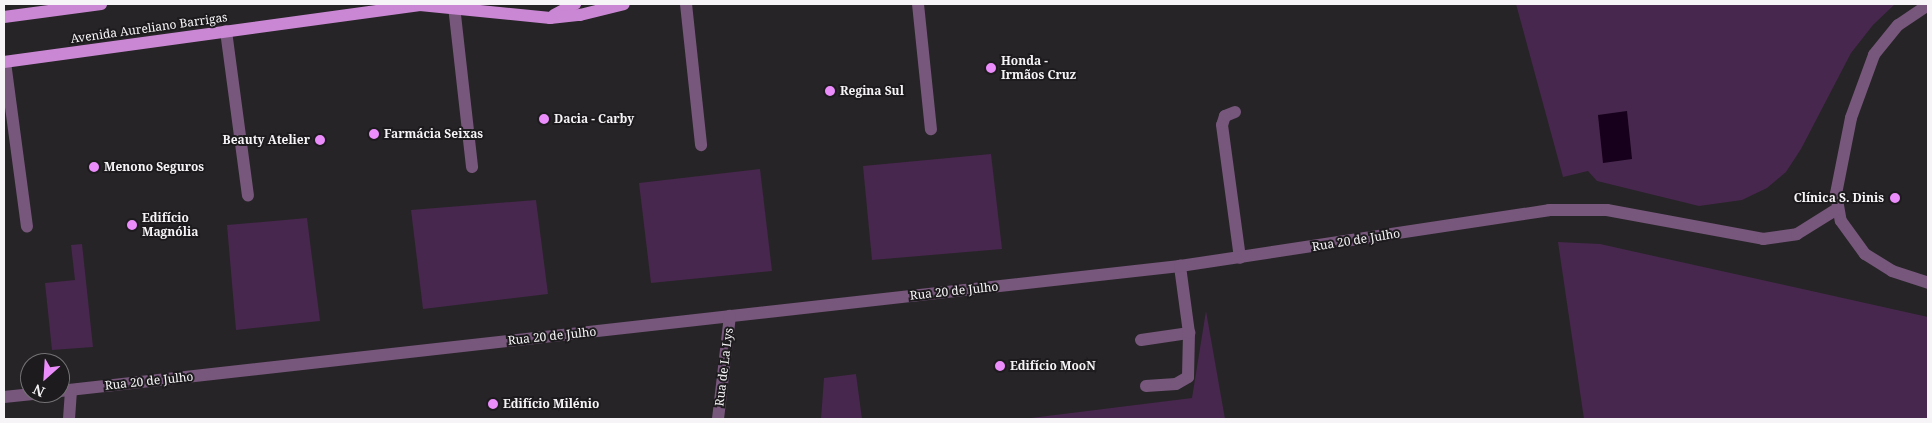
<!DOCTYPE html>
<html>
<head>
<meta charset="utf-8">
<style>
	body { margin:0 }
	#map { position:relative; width:1932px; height:423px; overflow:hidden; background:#262427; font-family:"Noto Serif",serif }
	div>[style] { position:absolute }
	.green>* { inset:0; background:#47274d }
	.water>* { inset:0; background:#17001c }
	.service>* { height:12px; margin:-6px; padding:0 6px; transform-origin:6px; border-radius:6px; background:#77577c }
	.minor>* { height:12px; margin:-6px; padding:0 6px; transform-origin:6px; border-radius:6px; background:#77577c }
	.primary>* { height:12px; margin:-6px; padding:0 6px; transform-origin:6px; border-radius:6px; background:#ca87d4 }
	.dots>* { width:14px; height:14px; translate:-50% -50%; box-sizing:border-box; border:2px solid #1d1b1d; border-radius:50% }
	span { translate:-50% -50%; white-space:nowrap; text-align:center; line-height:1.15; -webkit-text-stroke:4px #1d1b1d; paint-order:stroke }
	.street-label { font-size:12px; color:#f6f4f6 }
	.poi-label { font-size:12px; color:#f6f4f6; font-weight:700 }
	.left { translate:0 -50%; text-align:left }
	.right { translate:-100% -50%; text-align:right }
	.frame { position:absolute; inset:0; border:5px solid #f6f4f6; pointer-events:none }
	.north { position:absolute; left:20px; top:353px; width:50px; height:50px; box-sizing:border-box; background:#1d1b1d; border:1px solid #747274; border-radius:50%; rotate:206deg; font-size:14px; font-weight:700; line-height:20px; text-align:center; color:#f6f4f6 }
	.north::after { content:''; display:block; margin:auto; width:18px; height:22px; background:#eb8dfb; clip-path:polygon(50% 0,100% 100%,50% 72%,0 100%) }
</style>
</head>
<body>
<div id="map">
	<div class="green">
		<i style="clip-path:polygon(1516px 4px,1895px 4px,1873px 25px,1851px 53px,1801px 149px,1786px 172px,1767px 188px,1742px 200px,1699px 206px,1597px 181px,1588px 171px,1563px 177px)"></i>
		<i style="clip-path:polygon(991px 154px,1002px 249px,872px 260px,863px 166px)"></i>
		<i style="clip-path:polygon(760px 169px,772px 271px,651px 283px,639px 183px)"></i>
		<i style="clip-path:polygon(536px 200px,548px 294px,423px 309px,411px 210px)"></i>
		<i style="clip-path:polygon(307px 218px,320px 321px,236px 330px,227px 225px)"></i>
		<i style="clip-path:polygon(1558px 242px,1600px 244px,1928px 317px,1928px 419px,1584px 419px)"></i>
		<i style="clip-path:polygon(82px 244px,93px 347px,52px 350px,45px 283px,75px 280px,71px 245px)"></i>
		<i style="clip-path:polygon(1206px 311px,1225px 419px,1023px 419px,1192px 398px)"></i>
		<i style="clip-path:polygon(856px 374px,862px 419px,821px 419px,824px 378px)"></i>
	</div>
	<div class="water">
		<i style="clip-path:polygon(1627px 111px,1632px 159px,1603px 163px,1598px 115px)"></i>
	</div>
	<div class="service">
		<i style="left:686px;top:4px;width:142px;rotate:83.9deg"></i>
		<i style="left:918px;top:4px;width:126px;rotate:84.1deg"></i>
		<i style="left:454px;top:6px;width:162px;rotate:83.6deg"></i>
		<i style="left:226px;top:31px;width:166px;rotate:82.4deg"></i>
		<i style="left:5px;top:62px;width:166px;rotate:82.4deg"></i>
		<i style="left:1235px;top:112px;width:11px;rotate:158deg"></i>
		<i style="left:1225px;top:116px;width:9px;rotate:108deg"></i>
		<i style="left:1222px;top:125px;width:134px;rotate:82.3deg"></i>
		<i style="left:1141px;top:340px;width:49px;rotate:-8.3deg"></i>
		<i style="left:1146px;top:386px;width:30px;rotate:-4deg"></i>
		<i style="left:1176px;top:384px;width:14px;rotate:-30deg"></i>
		<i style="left:1188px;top:377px;width:44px;rotate:-88.7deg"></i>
		<i style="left:1189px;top:333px;width:68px;rotate:-97.7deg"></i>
	</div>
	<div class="minor">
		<i style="left:1928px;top:5px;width:36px;rotate:146deg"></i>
		<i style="left:1898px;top:25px;width:38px;rotate:129deg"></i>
		<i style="left:1874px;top:55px;width:67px;rotate:110.1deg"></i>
		<i style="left:1851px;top:118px;width:77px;rotate:101.2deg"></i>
		<i style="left:1836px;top:194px;width:27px;rotate:80deg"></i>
		<i style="left:1841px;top:221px;width:41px;rotate:54deg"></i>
		<i style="left:1865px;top:254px;width:32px;rotate:32deg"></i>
		<i style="left:1892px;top:271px;width:38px;rotate:18deg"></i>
		<i style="left:60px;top:391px;width:1127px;rotate:-6.37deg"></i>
		<i style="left:1180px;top:266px;width:373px;rotate:-8.6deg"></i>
		<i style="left:1549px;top:210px;width:58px"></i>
		<i style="left:1607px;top:210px;width:159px;rotate:10.5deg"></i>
		<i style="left:1763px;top:239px;width:34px;rotate:-8deg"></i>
		<i style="left:1797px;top:234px;width:47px;rotate:-32deg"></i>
		<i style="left:4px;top:397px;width:36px;rotate:-6deg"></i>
		<i style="left:69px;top:419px;width:29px;rotate:-86deg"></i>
		<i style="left:718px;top:419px;width:104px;rotate:-83.4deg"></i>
	</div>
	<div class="primary">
		<i style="left:554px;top:15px;width:24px;rotate:-28deg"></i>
		<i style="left:4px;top:17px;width:98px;rotate:-7.6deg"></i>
		<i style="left:4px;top:62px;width:420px;rotate:-7.8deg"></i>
		<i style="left:420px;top:5px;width:131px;rotate:5.7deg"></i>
		<i style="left:550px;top:18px;width:30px;rotate:-6deg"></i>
		<i style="left:580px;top:15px;width:45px;rotate:-14deg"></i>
	</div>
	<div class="dots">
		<i style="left:991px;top:68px;background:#eb8dfb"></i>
		<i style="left:830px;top:91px;background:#eb8dfb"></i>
		<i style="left:544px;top:119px;background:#eb8dfb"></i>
		<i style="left:374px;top:134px;background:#eb8dfb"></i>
		<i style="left:320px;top:140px;background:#eb8dfb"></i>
		<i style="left:94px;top:167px;background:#eb8dfb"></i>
		<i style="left:1895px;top:198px;background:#eb8dfb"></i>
		<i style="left:132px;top:225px;background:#eb8dfb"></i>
		<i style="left:1000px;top:366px;background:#eb8dfb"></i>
		<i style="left:493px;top:404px;background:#eb8dfb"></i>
	</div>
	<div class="street-label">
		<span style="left:149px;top:28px;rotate:-8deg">Avenida Aureliano Barrigas</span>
		<span style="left:1356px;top:240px;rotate:-9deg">Rua 20 de Julho</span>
		<span style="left:954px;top:291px;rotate:-6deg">Rua 20 de Julho</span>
		<span style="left:552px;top:336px;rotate:-6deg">Rua 20 de Julho</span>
		<span style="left:724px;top:367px;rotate:-83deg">Rua de La Lys</span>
		<span style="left:149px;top:381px;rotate:-6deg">Rua 20 de Julho</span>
	</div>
	<div class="poi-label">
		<span class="left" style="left:1001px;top:68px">Honda -<br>Irmãos Cruz</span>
		<span class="left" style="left:840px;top:91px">Regina Sul</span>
		<span class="left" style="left:554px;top:119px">Dacia - Carby</span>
		<span class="left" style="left:384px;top:134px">Farmácia Seixas</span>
		<span class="right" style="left:310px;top:140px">Beauty Atelier</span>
		<span class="left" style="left:104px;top:167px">Menono Seguros</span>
		<span class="right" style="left:1884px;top:198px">Clínica S. Dinis</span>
		<span class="left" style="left:142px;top:225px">Edifício<br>Magnólia</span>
		<span class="left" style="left:1010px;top:366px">Edifício MooN</span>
		<span class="left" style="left:503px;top:404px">Edifício Milénio</span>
	</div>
	<div class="frame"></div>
	<div class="north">N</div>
</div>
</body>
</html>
